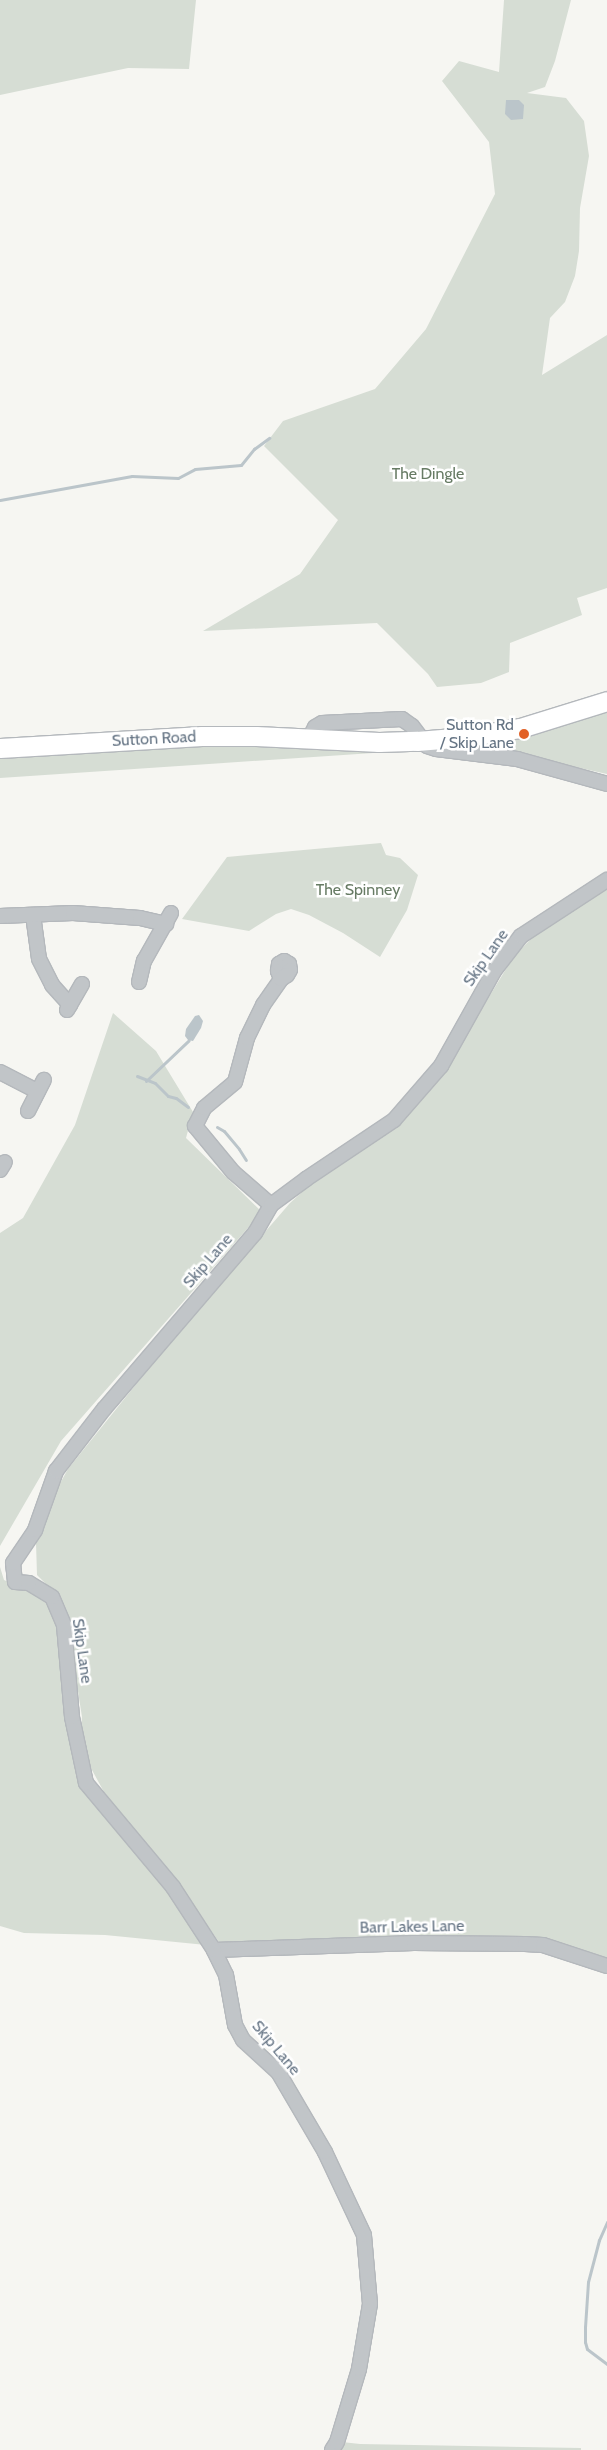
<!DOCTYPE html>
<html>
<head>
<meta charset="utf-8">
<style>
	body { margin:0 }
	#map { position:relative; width:607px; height:2450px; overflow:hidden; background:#f6f6f2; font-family:Cabin,sans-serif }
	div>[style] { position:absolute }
	.green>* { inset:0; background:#d6ddd4 }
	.water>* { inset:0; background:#bbc5ca }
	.stream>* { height:3px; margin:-1.5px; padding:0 1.5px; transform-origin:1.5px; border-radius:1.5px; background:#bbc5ca }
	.roads { filter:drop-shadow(1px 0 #b4b8bc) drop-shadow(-1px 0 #b4b8bc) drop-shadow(0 1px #b4b8bc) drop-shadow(0 -1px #b4b8bc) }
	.minor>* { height:14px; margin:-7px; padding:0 7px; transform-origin:7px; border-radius:7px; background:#c1c5c8 }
	.major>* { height:19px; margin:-9.5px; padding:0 9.5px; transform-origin:9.5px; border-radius:9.5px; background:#fff }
	.dots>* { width:14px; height:14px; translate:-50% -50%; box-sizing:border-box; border:2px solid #fff; border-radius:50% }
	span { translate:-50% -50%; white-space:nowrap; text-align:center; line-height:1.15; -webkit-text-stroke:5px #fff; paint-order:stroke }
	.park-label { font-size:16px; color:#677b64 }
	.poi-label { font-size:16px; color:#657484 }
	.right { translate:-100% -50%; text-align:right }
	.street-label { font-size:16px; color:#657484 }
</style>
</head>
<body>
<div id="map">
	<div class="green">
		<i style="clip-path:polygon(0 0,196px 0,189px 69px,128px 68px,0 95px)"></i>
		<i style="clip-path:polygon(504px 0,571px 0,555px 61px,545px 87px,527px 93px,566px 98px,584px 121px,589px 156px,580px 208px,579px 251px,575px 276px,565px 302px,550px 318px,542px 375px,607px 335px,607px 588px,577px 598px,582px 615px,510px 643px,509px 672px,481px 683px,437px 687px,428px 674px,377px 623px,203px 631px,300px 574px,338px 520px,264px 446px,283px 421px,375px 389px,426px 329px,495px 194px,489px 142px,442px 81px,459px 61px,499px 72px)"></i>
		<i style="clip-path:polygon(607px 707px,607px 774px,508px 752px,503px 743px,504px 740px)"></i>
		<i style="clip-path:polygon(255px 740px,373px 753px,0 778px,0 752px)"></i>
		<i style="clip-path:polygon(381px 843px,386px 855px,400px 858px,418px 875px,407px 910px,380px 957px,343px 933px,309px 915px,291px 909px,276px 914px,249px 931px,182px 919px,227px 857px)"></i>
		<i style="clip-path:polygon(607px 889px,607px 1960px,544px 1941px,221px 1945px,177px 1882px,104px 1792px,80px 1748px,82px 1717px,68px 1628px,56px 1594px,37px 1575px,36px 1543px,43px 1514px,68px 1469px,170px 1342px,290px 1203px,321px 1175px,403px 1120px,451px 1059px,514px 956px,534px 936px)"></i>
		<i style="clip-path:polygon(113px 1013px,156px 1051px,193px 1112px,186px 1138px,262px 1212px,61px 1441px,0 1546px,0 1233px,23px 1218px,75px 1125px)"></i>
		<i style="clip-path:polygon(0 1567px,4px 1580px,47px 1599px,59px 1626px,81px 1780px,169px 1889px,206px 1945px,105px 1935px,24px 1933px,0 1926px)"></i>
		<i style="clip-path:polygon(342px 2442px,360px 2444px,581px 2448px,581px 2450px,337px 2450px)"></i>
	</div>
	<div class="water">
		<i style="clip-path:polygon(506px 100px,519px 100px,524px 105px,523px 119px,511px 120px,505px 114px)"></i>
		<i style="clip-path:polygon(199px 1015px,203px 1021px,201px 1028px,193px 1041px,188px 1040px,185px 1036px,186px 1029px,195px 1016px)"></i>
	</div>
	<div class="stream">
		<i style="left:0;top:500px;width:134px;rotate:-10.3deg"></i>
		<i style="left:132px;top:476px;width:46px;rotate:2.5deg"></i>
		<i style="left:178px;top:478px;width:19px;rotate:-28deg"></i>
		<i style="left:195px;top:469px;width:46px;rotate:-5deg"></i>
		<i style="left:241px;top:465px;width:21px;rotate:-51deg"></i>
		<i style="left:254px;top:449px;width:19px;rotate:-36deg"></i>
		<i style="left:137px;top:1076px;width:19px;rotate:21deg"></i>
		<i style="left:155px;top:1083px;width:18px;rotate:45deg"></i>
		<i style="left:168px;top:1096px;width:8px;rotate:14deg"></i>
		<i style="left:176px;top:1098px;width:15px;rotate:37deg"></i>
		<i style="left:146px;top:1081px;width:59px;rotate:-43.6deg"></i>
		<i style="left:217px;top:1127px;width:8px;rotate:30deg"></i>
		<i style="left:224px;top:1131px;width:23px;rotate:50deg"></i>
		<i style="left:239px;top:1149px;width:13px;rotate:58deg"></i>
		<i style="left:607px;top:2222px;width:20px;rotate:114deg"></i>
		<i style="left:599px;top:2240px;width:43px;rotate:104.7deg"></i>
		<i style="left:588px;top:2282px;width:45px;rotate:93.8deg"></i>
		<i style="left:585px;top:2327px;width:15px;rotate:90deg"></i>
		<i style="left:585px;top:2342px;width:7px;rotate:74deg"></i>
		<i style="left:587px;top:2349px;width:25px;rotate:37deg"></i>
	</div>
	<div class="roads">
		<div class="minor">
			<i style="left:309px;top:739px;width:13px;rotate:-63deg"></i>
			<i style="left:315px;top:727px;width:8px;rotate:-30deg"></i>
			<i style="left:322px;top:723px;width:80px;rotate:-2.9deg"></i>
			<i style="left:402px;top:719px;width:12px;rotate:35deg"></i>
			<i style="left:412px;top:726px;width:25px;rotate:53deg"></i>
			<i style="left:427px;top:746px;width:9px;rotate:18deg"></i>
			<i style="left:436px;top:749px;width:82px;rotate:7deg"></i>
			<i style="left:517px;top:759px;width:93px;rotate:15.5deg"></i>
			<i style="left:33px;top:915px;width:44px;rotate:82.2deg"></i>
			<i style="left:39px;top:959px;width:29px;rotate:63deg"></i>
			<i style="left:52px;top:985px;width:27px;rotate:48deg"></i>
			<i style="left:0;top:916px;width:73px;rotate:-2.4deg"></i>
			<i style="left:73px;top:913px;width:67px;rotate:4.3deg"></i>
			<i style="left:140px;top:918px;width:27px;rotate:13deg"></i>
			<i style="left:139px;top:982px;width:22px;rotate:-77deg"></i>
			<i style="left:144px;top:961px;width:55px;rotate:-60.6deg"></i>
			<i style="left:67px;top:1010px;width:30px;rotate:-60deg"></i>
			<i style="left:0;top:1072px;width:42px;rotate:27.2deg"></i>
			<i style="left:28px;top:1111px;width:35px;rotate:-63deg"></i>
			<i style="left:0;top:1170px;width:9px;rotate:-58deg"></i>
			<i style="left:271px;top:1205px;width:50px;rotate:-139deg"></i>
			<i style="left:233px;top:1172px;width:60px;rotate:-129.6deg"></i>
			<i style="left:195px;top:1126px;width:20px;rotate:-63deg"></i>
			<i style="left:204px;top:1108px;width:40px;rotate:-40deg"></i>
			<i style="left:235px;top:1082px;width:46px;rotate:-74.7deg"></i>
			<i style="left:247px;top:1038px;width:37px;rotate:-64deg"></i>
			<i style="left:263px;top:1005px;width:32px;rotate:-55deg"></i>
			<i style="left:281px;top:979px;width:9px;rotate:-111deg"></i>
			<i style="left:278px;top:971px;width:7px;rotate:-82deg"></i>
			<i style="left:279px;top:964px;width:6px;rotate:-31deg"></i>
			<i style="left:284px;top:961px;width:6px;rotate:31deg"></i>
			<i style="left:289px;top:964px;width:6px;rotate:81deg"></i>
			<i style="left:290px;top:970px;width:6px;rotate:121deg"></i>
			<i style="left:287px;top:975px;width:7px;rotate:146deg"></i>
			<i style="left:214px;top:1950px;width:200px;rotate:-2deg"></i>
			<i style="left:414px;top:1943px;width:111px;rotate:0.5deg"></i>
			<i style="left:525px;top:1944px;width:18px;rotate:3deg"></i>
			<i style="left:543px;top:1945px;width:67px;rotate:18.2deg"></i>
			<i style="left:332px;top:2450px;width:9px;rotate:-58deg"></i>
			<i style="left:337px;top:2442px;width:76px;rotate:-73.2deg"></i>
			<i style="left:359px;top:2369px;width:66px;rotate:-80.4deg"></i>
			<i style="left:370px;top:2304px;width:69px;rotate:-95deg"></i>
			<i style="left:364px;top:2235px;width:92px;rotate:-115.2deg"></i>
			<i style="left:325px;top:2152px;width:93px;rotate:-120.4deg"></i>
			<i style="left:278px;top:2072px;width:47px;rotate:-137.6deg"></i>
			<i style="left:243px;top:2040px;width:17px;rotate:-118deg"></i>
			<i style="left:235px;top:2025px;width:51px;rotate:-100.2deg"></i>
			<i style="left:226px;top:1975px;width:28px;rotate:-116deg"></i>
			<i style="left:214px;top:1950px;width:75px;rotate:-123.1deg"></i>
			<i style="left:173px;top:1887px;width:136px;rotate:-129.9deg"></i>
			<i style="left:86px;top:1783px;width:67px;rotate:-102deg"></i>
			<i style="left:72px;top:1717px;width:92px;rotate:-95deg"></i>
			<i style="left:64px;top:1625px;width:30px;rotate:-113deg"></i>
			<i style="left:52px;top:1597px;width:27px;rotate:-149deg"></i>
			<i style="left:29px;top:1583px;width:14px;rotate:-176deg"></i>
			<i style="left:15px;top:1582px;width:19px;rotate:-96deg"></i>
			<i style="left:13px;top:1563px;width:40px;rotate:-56deg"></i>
			<i style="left:35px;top:1530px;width:63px;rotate:-70.4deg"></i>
			<i style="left:56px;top:1471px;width:78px;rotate:-52.3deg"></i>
			<i style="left:104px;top:1409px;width:232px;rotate:-49.4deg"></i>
			<i style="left:255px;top:1233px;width:32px;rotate:-60deg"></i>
			<i style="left:271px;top:1205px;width:44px;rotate:-36.6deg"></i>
			<i style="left:306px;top:1179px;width:106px;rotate:-33.8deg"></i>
			<i style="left:394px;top:1120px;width:72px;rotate:-49deg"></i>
			<i style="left:441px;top:1066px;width:109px;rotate:-60.8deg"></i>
			<i style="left:494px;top:971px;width:44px;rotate:-52.4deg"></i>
			<i style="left:521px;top:936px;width:103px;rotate:-33.1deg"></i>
		</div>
		<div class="major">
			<i style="left:0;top:748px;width:202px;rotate:-3.4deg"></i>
			<i style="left:202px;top:736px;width:54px"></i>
			<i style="left:256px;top:736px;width:123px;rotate:2.8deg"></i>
			<i style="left:379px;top:742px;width:38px;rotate:-2deg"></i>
			<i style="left:417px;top:741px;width:49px;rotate:-4.7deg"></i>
			<i style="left:466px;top:737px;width:55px;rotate:-9.5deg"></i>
			<i style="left:520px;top:728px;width:91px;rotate:-17.2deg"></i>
		</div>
	</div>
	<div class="dots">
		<i style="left:524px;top:734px;background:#e26126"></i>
	</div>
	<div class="park-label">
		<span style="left:428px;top:474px">The Dingle</span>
		<span style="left:358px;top:890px">The Spinney</span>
	</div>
	<div class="poi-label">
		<span class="right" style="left:514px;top:734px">Sutton Rd<br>/ Skip Lane</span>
	</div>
	<div class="street-label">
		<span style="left:154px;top:739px;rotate:-3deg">Sutton Road</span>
		<span style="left:486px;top:958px;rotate:-55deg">Skip Lane</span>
		<span style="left:208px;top:1261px;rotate:-49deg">Skip Lane</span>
		<span style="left:82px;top:1651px;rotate:82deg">Skip Lane</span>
		<span style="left:412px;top:1927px;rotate:-1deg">Barr Lakes Lane</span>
		<span style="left:276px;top:2048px;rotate:50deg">Skip Lane</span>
	</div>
</div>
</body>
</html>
